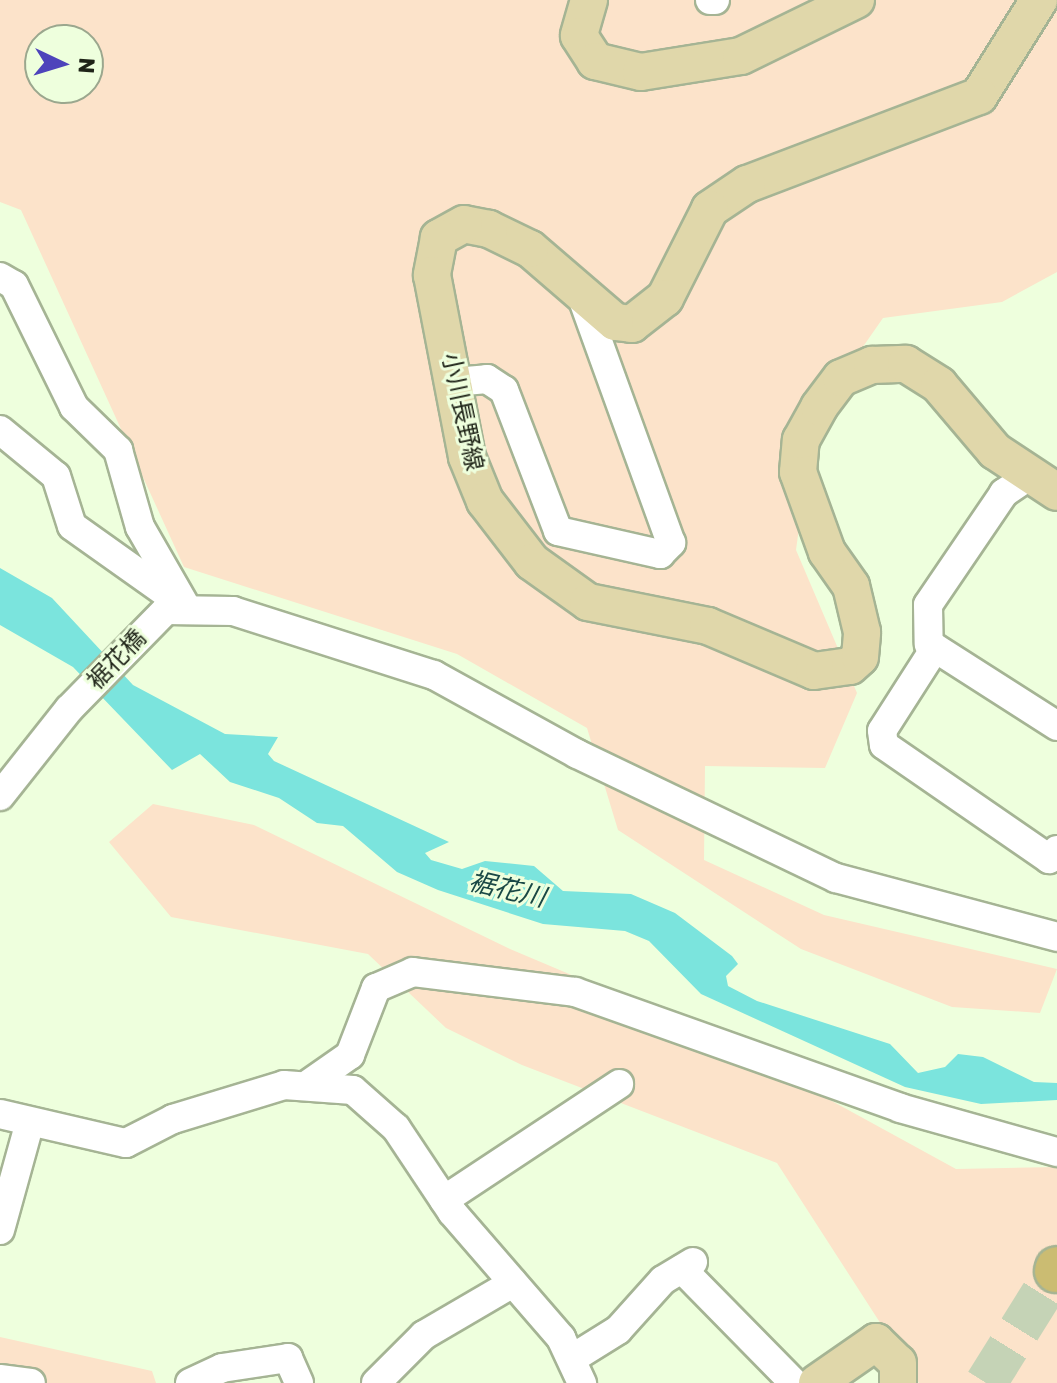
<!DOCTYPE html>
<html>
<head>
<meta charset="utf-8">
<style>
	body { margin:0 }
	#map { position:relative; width:1057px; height:1383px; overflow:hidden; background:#efd; font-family:Rubik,"Noto Sans JP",sans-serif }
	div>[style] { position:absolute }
	.green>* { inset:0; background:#fce3ca }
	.water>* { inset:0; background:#7be4dd }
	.highway-tunnel>* { height:42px; margin-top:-21px; transform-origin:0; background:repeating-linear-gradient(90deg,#c5d3b6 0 42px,transparent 0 63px) }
	.roads { filter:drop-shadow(2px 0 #a5b494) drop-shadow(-2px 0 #a5b494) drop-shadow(0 2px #a5b494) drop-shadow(0 -2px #a5b494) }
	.minor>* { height:28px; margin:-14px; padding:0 14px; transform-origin:14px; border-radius:14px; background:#fff }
	.major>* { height:36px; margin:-18px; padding:0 18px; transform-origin:18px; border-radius:18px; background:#e0d7aa }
	.highway>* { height:42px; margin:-21px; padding:0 21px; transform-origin:21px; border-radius:21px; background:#cbbc72 }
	span { translate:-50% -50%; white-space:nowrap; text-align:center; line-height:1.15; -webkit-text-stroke:6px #efd; paint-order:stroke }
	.street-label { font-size:24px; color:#1f2418 }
	.water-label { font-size:26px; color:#194845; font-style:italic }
	.north { position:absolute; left:24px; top:24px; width:80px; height:80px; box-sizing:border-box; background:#efd; border:2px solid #9ba78e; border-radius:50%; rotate:94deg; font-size:22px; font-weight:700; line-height:32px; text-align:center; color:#1f2418 }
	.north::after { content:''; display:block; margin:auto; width:28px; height:36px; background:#4e44bb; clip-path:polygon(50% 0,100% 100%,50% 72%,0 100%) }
</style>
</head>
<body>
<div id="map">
	<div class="green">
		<i style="clip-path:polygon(evenodd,0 0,1057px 0,1057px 272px,1002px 302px,883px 318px,814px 417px,796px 550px,857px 693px,825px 768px,705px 766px,704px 860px,824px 915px,1057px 969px,1040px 1013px,952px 1007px,801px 949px,618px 830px,587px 728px,457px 654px,184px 567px,21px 210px,0 202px,0 0,40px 40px,88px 40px,88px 88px,40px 88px,40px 40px)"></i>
		<i style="clip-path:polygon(153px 804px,254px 825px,510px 949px,704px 1031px,956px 1169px,1057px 1167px,1057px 1383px,919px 1383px,777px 1163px,522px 1065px,446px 1028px,368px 954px,171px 917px,109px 842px)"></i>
		<i style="clip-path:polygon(0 1337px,152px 1371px,156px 1383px,0 1383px)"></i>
	</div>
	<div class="water">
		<i style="clip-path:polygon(0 568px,52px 598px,133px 685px,225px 734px,278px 737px,268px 754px,274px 761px,449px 842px,425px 853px,431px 860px,462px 869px,485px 861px,534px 866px,563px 891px,631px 894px,675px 913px,732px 956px,738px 964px,726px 976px,728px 986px,757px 1001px,890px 1044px,918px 1073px,945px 1067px,958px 1054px,983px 1057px,1034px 1082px,1057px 1083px,1057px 1100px,981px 1104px,905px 1087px,701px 994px,649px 941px,625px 931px,543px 924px,438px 890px,397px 872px,343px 826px,317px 823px,279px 798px,230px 782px,200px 754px,172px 770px,73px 667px,0 625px)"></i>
	</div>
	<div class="highway-tunnel">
		<i style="left:986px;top:1383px;width:132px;rotate:-58deg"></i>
	</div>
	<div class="roads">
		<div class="minor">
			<i style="left:710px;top:0;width:5px"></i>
			<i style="left:0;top:277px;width:16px;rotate:30deg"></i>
			<i style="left:14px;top:285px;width:136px;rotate:63.8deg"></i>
			<i style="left:74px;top:407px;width:62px;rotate:44.3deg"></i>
			<i style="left:118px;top:450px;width:80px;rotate:74.1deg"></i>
			<i style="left:140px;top:527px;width:92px;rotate:60.1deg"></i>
			<i style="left:454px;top:382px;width:33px;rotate:-5deg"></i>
			<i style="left:487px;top:379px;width:20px;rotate:33deg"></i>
			<i style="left:504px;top:390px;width:151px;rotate:69deg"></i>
			<i style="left:558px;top:531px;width:105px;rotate:12.7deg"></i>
			<i style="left:660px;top:554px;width:16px;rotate:-45deg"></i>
			<i style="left:671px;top:543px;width:267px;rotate:-109.9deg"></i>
			<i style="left:0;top:430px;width:72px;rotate:39.4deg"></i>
			<i style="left:56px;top:476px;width:52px;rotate:72.3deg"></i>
			<i style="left:72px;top:526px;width:131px;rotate:35.4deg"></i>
			<i style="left:1026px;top:478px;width:27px;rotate:146deg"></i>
			<i style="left:1004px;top:493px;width:135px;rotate:124.2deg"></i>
			<i style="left:928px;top:605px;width:39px;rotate:89deg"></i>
			<i style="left:929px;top:644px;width:152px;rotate:32.6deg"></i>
			<i style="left:935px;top:648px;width:98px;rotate:122.6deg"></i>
			<i style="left:882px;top:731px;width:14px;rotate:82deg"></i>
			<i style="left:884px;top:745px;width:201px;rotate:34.6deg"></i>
			<i style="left:1049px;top:859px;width:12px;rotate:-48deg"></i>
			<i style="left:0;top:796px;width:111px;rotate:-51.6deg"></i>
			<i style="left:69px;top:709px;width:139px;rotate:-45.6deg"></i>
			<i style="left:166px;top:610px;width:67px;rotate:0.9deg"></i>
			<i style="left:233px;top:611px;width:211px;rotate:17.7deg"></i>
			<i style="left:434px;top:675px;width:163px;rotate:28.9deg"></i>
			<i style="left:577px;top:754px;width:287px;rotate:25.6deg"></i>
			<i style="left:836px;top:878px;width:229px;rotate:14.9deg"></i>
			<i style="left:310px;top:1083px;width:49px;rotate:-35deg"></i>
			<i style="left:350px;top:1055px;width:72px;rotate:-68.8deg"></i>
			<i style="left:376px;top:988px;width:40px;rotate:-23.4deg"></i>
			<i style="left:413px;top:972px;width:163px;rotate:7deg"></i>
			<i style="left:575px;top:992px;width:345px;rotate:19.6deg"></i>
			<i style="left:900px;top:1108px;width:163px;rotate:15.7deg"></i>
			<i style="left:0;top:1114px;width:129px;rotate:13deg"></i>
			<i style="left:126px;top:1143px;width:53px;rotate:-27.1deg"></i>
			<i style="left:173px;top:1119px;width:116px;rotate:-17deg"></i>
			<i style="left:284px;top:1085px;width:69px;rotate:4.1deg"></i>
			<i style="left:353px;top:1090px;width:57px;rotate:41.5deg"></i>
			<i style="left:396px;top:1128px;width:101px;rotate:56.3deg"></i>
			<i style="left:452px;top:1212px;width:167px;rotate:49.1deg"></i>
			<i style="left:561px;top:1338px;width:50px;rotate:65deg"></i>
			<i style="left:444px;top:1200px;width:210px;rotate:-33.5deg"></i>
			<i style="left:0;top:1230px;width:112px;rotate:-74.5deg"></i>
			<i style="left:682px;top:1269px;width:160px;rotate:45.5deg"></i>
			<i style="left:573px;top:1358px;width:53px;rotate:-31.9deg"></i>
			<i style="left:618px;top:1330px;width:67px;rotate:-48deg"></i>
			<i style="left:663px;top:1280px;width:35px;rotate:-31deg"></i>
			<i style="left:0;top:1379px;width:31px;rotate:7deg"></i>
			<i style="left:190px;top:1383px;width:35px;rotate:-25deg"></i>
			<i style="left:222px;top:1368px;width:67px;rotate:-8.6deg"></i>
			<i style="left:288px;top:1358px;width:27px;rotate:66deg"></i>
			<i style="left:376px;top:1383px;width:68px;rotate:-45deg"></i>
			<i style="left:424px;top:1335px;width:103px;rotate:-30.3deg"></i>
		</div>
		<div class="major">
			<i style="left:589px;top:0;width:37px;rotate:106deg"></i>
			<i style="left:579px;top:36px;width:30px;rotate:57deg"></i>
			<i style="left:595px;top:61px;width:47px;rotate:13.4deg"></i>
			<i style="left:641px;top:72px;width:101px;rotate:-9.1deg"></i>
			<i style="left:741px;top:56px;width:128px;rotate:-26deg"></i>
			<i style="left:1039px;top:0;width:113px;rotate:122deg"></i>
			<i style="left:979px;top:96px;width:248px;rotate:159.2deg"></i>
			<i style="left:747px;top:184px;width:45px;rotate:146deg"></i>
			<i style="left:710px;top:209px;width:100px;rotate:116.8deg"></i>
			<i style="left:665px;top:298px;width:42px;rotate:141.8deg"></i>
			<i style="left:632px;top:324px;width:17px;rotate:-173deg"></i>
			<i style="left:615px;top:322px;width:112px;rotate:-139.3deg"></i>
			<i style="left:530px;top:249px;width:46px;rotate:-154deg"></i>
			<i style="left:489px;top:229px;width:25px;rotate:-169deg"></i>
			<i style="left:464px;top:224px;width:29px;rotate:151deg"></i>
			<i style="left:439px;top:238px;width:38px;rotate:101deg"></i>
			<i style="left:432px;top:275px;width:185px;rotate:79.1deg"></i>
			<i style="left:467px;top:457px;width:48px;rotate:67.8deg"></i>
			<i style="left:485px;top:501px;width:77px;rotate:52.4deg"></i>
			<i style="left:532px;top:562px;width:69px;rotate:35.5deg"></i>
			<i style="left:588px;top:602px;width:122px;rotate:11.3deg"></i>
			<i style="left:708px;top:626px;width:115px;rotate:23deg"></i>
			<i style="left:814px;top:671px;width:36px;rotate:-8deg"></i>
			<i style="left:850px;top:666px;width:13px;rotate:-42deg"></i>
			<i style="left:860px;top:657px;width:25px;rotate:-85deg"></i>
			<i style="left:862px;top:632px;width:47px;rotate:-103.4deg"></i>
			<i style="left:851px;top:586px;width:42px;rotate:-125.2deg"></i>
			<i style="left:827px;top:552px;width:85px;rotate:-109.9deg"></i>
			<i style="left:798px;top:472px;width:32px;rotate:-85deg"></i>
			<i style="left:801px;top:440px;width:38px;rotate:-61deg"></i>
			<i style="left:819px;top:407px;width:36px;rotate:-53deg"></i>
			<i style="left:841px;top:378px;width:34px;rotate:-23deg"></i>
			<i style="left:872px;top:365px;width:34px;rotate:-2deg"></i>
			<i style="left:906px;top:364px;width:39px;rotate:32deg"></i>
			<i style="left:939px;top:385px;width:87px;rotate:49.7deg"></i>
			<i style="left:995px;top:451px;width:74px;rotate:33.5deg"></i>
			<i style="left:817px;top:1383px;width:72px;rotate:-34.8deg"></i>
			<i style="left:876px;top:1342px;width:30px;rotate:44deg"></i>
			<i style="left:898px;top:1363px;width:20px;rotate:90deg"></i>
		</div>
		<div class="highway">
			<i style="left:1056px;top:1271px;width:3px;rotate:-72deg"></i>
		</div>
	</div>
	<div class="street-label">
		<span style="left:462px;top:412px;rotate:78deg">小川長野線</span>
		<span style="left:117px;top:660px;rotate:-46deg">裾花橋</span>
	</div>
	<div class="water-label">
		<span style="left:507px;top:890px;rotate:13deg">裾花川</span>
	</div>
	<div class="north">N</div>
</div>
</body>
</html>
